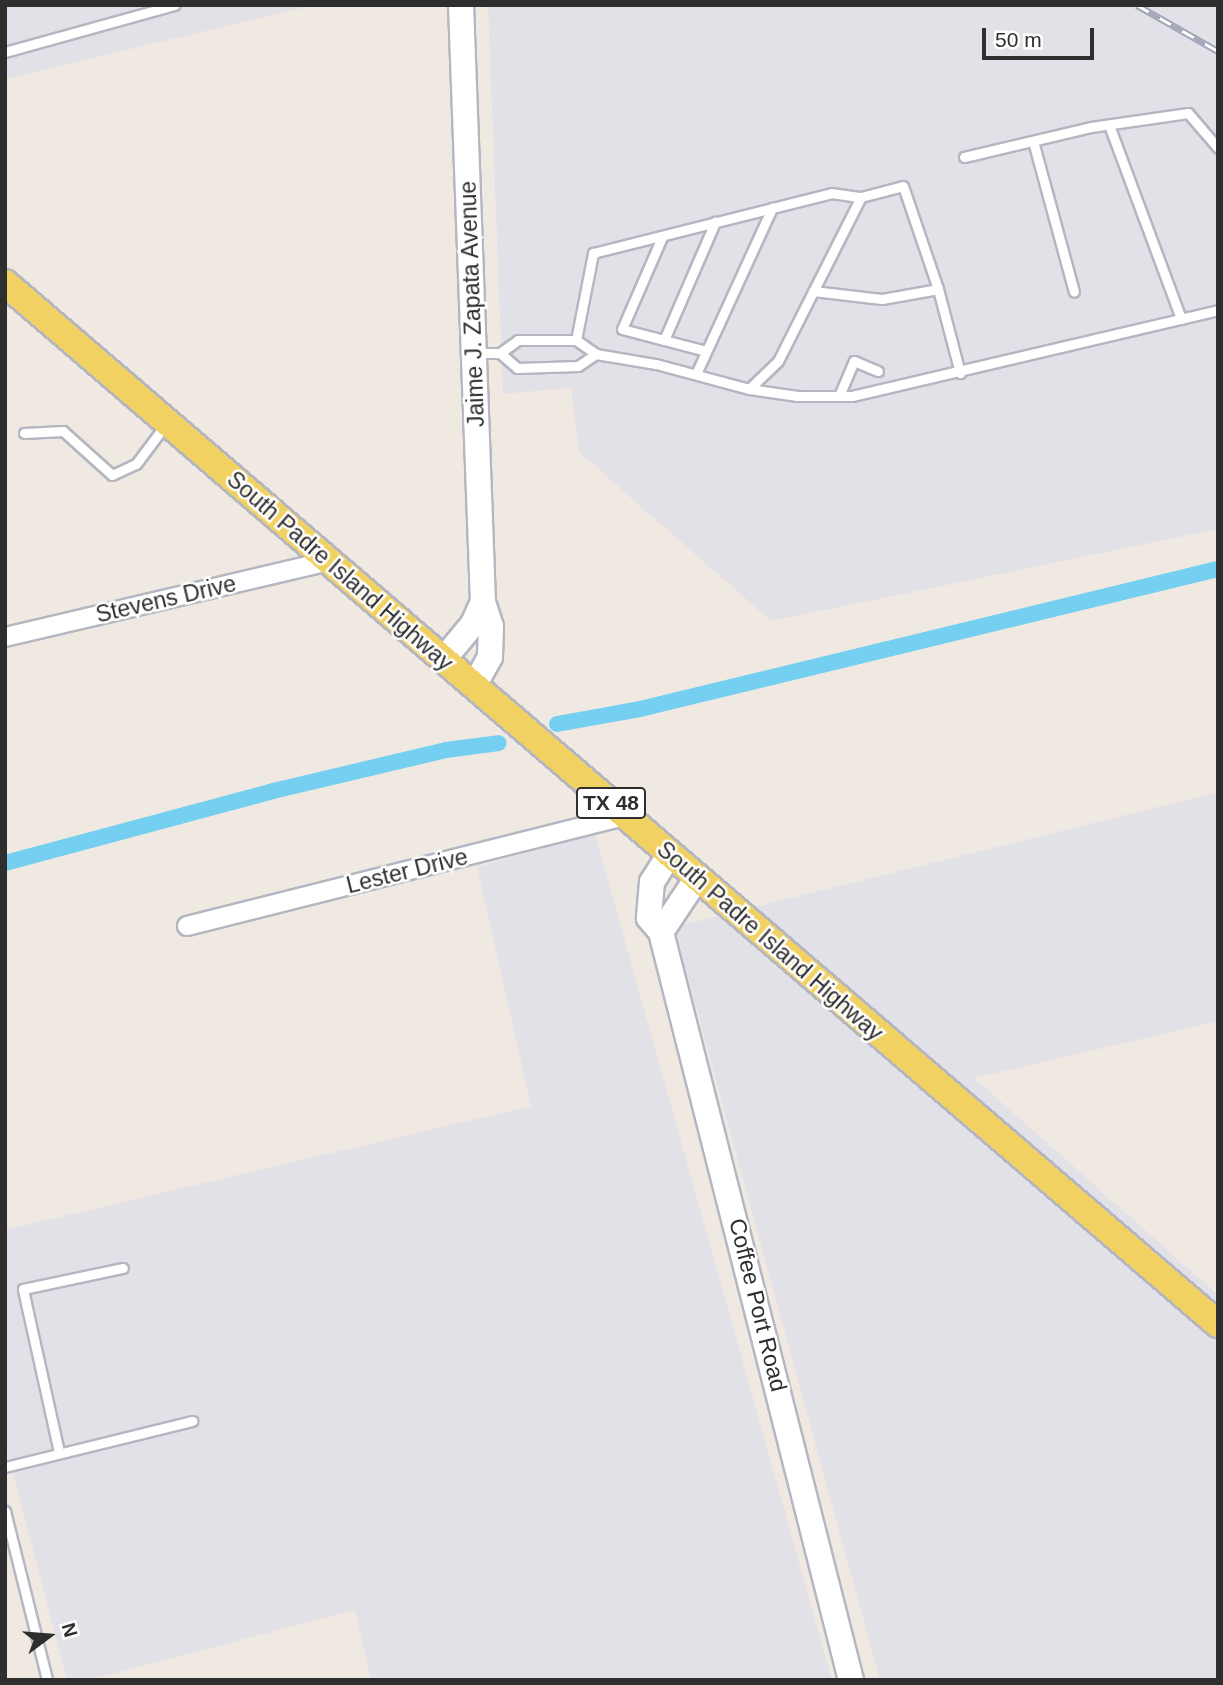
<!DOCTYPE html>
<html>
<head>
<meta charset="utf-8">
<style>
	body { margin:0 }
	#map { position:relative; width:1223px; height:1685px; overflow:hidden; background:#efe9e1; font-family:Helvetica,sans-serif }
	div>[style] { position:absolute }
	.industrial>* { inset:0; background:#e3e1e8 }
	.canal>* { height:16px; margin:-8px; padding:0 8px; transform-origin:8px; border-radius:8px; background:#75cff0 }
	.roads { filter:drop-shadow(2px 0 #b4b7c1) drop-shadow(-2px 0 #b4b7c1) drop-shadow(0 2px #b4b7c1) drop-shadow(0 -2px #b4b7c1) }
	.lane>* { height:9px; margin:-4.5px; padding:0 4.5px; transform-origin:4.5px; border-radius:4.5px; background:#fff }
	.street>* { height:18px; margin:-9px; padding:0 9px; transform-origin:9px; border-radius:9px; background:#fff }
	.secondary>* { height:24px; margin:-12px; padding:0 12px; transform-origin:12px; border-radius:12px; background:#fff }
	.primary>* { height:26px; margin:-13px; padding:0 13px; transform-origin:13px; border-radius:13px; background:#f2d163 }
	.rail>* { height:7px; margin-top:-3.5px; transform-origin:0; background:repeating-linear-gradient(90deg,#fff 0 13px,#a3a6b8 0 26px); box-sizing:border-box; border-block:2px solid #a3a6b8 }
	span { translate:-50% -50%; white-space:nowrap; text-align:center; line-height:1.15; -webkit-text-stroke:5px #fff; paint-order:stroke }
	.shield-label span { padding:2px 5px; background:#fff; border:2px solid; border-radius:5px; -webkit-text-stroke-width:0 }
	.shield-label { font-size:21px; color:#2e2e2e; font-weight:700 }
	.street-label { font-size:23px; color:#2e2e2e }
	.frame { position:absolute; inset:0; border:7px solid #2e2e2e; pointer-events:none }
	.north { position:absolute; left:14px; top:1601px; width:70px; height:70px; -webkit-text-stroke:5px #fff; paint-order:stroke; rotate:74deg; font-size:19px; font-weight:700; line-height:28px; text-align:center; color:#2e2e2e }
	.north::after { content:''; display:block; margin:auto; width:24px; height:32px; background:#2e2e2e; clip-path:polygon(50% 0,100% 100%,50% 72%,0 100%) }
	.scale { position:absolute; left:982px; top:28px; width:112px; height:32px; box-sizing:border-box; border:4px solid #2e2e2e; border-top:0; padding-left:9px; font-size:21px; line-height:24px; white-space:nowrap; color:#2e2e2e; -webkit-text-stroke:5px #fff; paint-order:stroke }
</style>
</head>
<body>
<div id="map">
	<div class="industrial">
		<i style="clip-path:polygon(5px 5px,315px 5px,5px 79px)"></i>
		<i style="clip-path:polygon(488px 5px,1218px 5px,1218px 529px,771px 621px,579px 452px,571px 388px,503px 394px)"></i>
		<i style="clip-path:polygon(1218px 792px,1218px 1021px,974px 1078px,1218px 1295px,1218px 1680px,880px 1680px,674px 927px)"></i>
		<i style="clip-path:polygon(595px 834px,832px 1680px,371px 1680px,355px 1610px,88px 1680px,67px 1680px,5px 1442px,5px 1230px,531px 1106px,477px 867px)"></i>
	</div>
	<div class="canal">
		<i style="left:557px;top:724px;width:84px;rotate:-10.2deg"></i>
		<i style="left:640px;top:709px;width:595px;rotate:-13.62deg"></i>
		<i style="left:5px;top:863px;width:278px;rotate:-15deg"></i>
		<i style="left:273px;top:791px;width:178px;rotate:-13.3deg"></i>
		<i style="left:446px;top:750px;width:53px;rotate:-7.5deg"></i>
	</div>
	<div class="roads">
		<div class="lane">
			<i style="left:5px;top:52px;width:176px;rotate:-15.5deg"></i>
			<i style="left:1109px;top:125px;width:207px;rotate:69.6deg"></i>
			<i style="left:1033px;top:141px;width:156px;rotate:74.8deg"></i>
			<i style="left:964px;top:157px;width:130px;rotate:-13.3deg"></i>
			<i style="left:1091px;top:127px;width:98px;rotate:-8.2deg"></i>
			<i style="left:1188px;top:113px;width:46px;rotate:49.4deg"></i>
			<i style="left:662px;top:237px;width:100px;rotate:113.5deg"></i>
			<i style="left:622px;top:329px;width:43px;rotate:14.7deg"></i>
			<i style="left:664px;top:340px;width:129px;rotate:-66.6deg"></i>
			<i style="left:813px;top:291px;width:69px;rotate:6.6deg"></i>
			<i style="left:882px;top:299px;width:57px;rotate:-10.1deg"></i>
			<i style="left:576px;top:340px;width:89px;rotate:-78.9deg"></i>
			<i style="left:593px;top:253px;width:245px;rotate:-14.1deg"></i>
			<i style="left:831px;top:193px;width:30px;rotate:8deg"></i>
			<i style="left:664px;top:340px;width:43px;rotate:14.7deg"></i>
			<i style="left:474px;top:353px;width:26px"></i>
			<i style="left:500px;top:353px;width:22px;rotate:-36deg"></i>
			<i style="left:518px;top:340px;width:58px"></i>
			<i style="left:576px;top:340px;width:24px;rotate:35deg"></i>
			<i style="left:596px;top:354px;width:61px;rotate:9.5deg"></i>
			<i style="left:656px;top:364px;width:96px;rotate:15deg"></i>
			<i style="left:749px;top:389px;width:40px;rotate:-44deg"></i>
			<i style="left:778px;top:361px;width:184px;rotate:-63.2deg"></i>
			<i style="left:861px;top:197px;width:43px;rotate:-14.7deg"></i>
			<i style="left:903px;top:186px;width:109px;rotate:71.2deg"></i>
			<i style="left:938px;top:289px;width:87px;rotate:75.3deg"></i>
			<i style="left:500px;top:353px;width:23px;rotate:41deg"></i>
			<i style="left:517px;top:368px;width:61px;rotate:-1.9deg"></i>
			<i style="left:578px;top:366px;width:22px;rotate:-34deg"></i>
			<i style="left:696px;top:374px;width:183px;rotate:-65.4deg"></i>
			<i style="left:749px;top:389px;width:49px;rotate:8.3deg"></i>
			<i style="left:797px;top:396px;width:55px"></i>
			<i style="left:852px;top:396px;width:376px;rotate:-13.2deg"></i>
			<i style="left:839px;top:396px;width:38px;rotate:-67deg"></i>
			<i style="left:854px;top:361px;width:26px;rotate:23deg"></i>
			<i style="left:24px;top:433px;width:39px;rotate:-3deg"></i>
			<i style="left:63px;top:431px;width:66px;rotate:41.9deg"></i>
			<i style="left:112px;top:475px;width:26px;rotate:-25deg"></i>
			<i style="left:136px;top:464px;width:50px;rotate:-53.1deg"></i>
			<i style="left:59px;top:1452px;width:167px;rotate:-102.5deg"></i>
			<i style="left:23px;top:1289px;width:102px;rotate:-11.9deg"></i>
			<i style="left:5px;top:1467px;width:193px;rotate:-13.8deg"></i>
			<i style="left:5px;top:1511px;width:174px;rotate:76deg"></i>
		</div>
		<div class="street">
			<i style="left:5px;top:637px;width:332px;rotate:-13.2deg"></i>
			<i style="left:187px;top:926px;width:453px;rotate:-14.1deg"></i>
		</div>
		<div class="secondary">
			<i style="left:461px;top:5px;width:597px;rotate:87.89deg"></i>
			<i style="left:483px;top:602px;width:26px;rotate:72deg"></i>
			<i style="left:491px;top:627px;width:30px;rotate:92deg"></i>
			<i style="left:490px;top:657px;width:33px;rotate:119deg"></i>
			<i style="left:443px;top:660px;width:47px;rotate:-50.2deg"></i>
			<i style="left:473px;top:624px;width:24px;rotate:-66deg"></i>
			<i style="left:669px;top:855px;width:32px;rotate:122deg"></i>
			<i style="left:652px;top:882px;width:36px;rotate:95deg"></i>
			<i style="left:649px;top:918px;width:18px;rotate:49deg"></i>
			<i style="left:661px;top:932px;width:772px;rotate:75.75deg"></i>
			<i style="left:661px;top:932px;width:65px;rotate:-56.3deg"></i>
		</div>
		<div class="primary">
			<i style="left:5px;top:283px;width:1598px;rotate:40.64deg"></i>
		</div>
	</div>
	<div class="rail">
		<i style="left:1137px;top:5px;width:93px;rotate:29.6deg"></i>
	</div>
	<div class="shield-label">
		<span style="left:611px;top:803px">TX 48</span>
	</div>
	<div class="street-label">
		<span style="left:472px;top:304px;rotate:-92deg">Jaime J. Zapata Avenue</span>
		<span style="left:340px;top:571px;rotate:41deg">South Padre Island Highway</span>
		<span style="left:166px;top:599px;rotate:-13deg">Stevens Drive</span>
		<span style="left:407px;top:871px;rotate:-14deg">Lester Drive</span>
		<span style="left:770px;top:941px;rotate:41deg">South Padre Island Highway</span>
		<span style="left:758px;top:1305px;rotate:76deg">Coffee Port Road</span>
	</div>
	<div class="frame"></div>
	<div class="north">N</div>
	<div class="scale">50 m</div>
</div>
</body>
</html>
